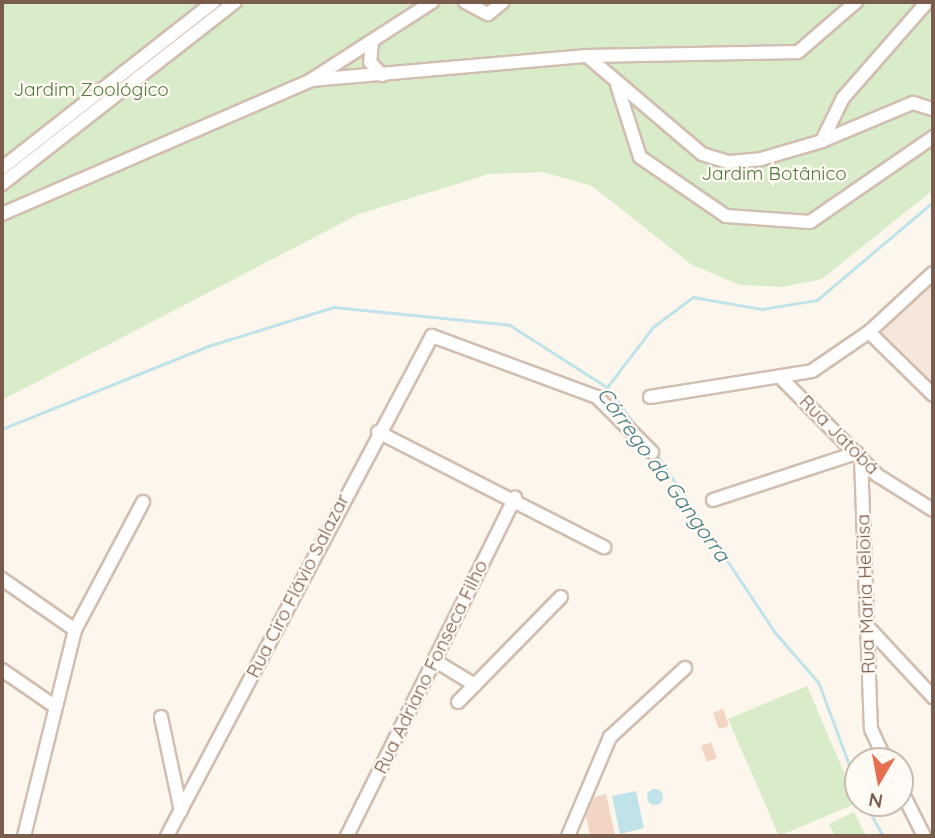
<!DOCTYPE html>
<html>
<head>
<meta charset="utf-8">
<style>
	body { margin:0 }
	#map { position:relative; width:935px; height:838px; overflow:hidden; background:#fdf6ec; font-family:Quicksand,sans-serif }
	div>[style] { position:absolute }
	.residential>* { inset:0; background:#f5e8da }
	.green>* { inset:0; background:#d8ecc9 }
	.water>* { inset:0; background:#bfe3e8 }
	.round { border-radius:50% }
	.stream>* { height:2.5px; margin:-1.25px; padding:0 1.25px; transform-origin:1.25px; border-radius:1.25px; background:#bfe3e8 }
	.building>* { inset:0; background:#f3d5c3 }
	.roads { filter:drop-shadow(2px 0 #d1beb0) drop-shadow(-2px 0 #d1beb0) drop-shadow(0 2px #d1beb0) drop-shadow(0 -2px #d1beb0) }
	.minor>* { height:12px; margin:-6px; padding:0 6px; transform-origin:6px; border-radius:6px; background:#fff }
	span { translate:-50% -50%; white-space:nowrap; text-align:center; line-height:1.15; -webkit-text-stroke:5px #fffaf3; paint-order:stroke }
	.park-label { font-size:19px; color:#537a41 }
	.street-label { font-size:19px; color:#7a5c4d }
	.water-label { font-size:21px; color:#437c86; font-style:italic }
	.frame { position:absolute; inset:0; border:4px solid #7a5c4d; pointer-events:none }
	.north { position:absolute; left:844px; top:747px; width:70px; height:70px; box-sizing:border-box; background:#fffaf3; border:2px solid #cabbb1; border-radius:50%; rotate:190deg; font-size:19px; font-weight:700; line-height:28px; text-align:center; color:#7a5c4d }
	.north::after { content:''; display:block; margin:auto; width:24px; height:32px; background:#e76f51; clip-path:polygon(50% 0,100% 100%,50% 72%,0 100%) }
</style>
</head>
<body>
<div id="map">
	<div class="residential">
		<i style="clip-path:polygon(933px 280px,933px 392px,873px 334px)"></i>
	</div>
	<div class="green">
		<i style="clip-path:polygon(2px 2px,933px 2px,933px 190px,822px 279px,783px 287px,740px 285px,692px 265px,592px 186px,543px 172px,489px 174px,359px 214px,2px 400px)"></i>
		<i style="clip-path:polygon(807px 686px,857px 803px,779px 836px,728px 719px)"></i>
		<i style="clip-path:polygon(854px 812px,866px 836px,835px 836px,829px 824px)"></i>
	</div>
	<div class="water">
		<i class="round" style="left:647px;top:789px;width:16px;height:16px"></i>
		<i style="clip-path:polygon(636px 791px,644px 828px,620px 834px,612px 796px)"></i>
	</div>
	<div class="stream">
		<i style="left:608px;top:386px;width:74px;rotate:-52.7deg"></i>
		<i style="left:653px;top:327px;width:50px;rotate:-36.9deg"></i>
		<i style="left:693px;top:297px;width:70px;rotate:9.9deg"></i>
		<i style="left:762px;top:309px;width:56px;rotate:-9.3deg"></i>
		<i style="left:817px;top:300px;width:152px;rotate:-40.2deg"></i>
		<i style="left:2px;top:429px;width:222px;rotate:-21.9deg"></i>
		<i style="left:208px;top:346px;width:132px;rotate:-17.2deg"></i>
		<i style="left:334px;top:307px;width:177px;rotate:5.8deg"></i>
		<i style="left:510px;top:325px;width:115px;rotate:32.6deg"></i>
		<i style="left:607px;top:387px;width:57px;rotate:53.5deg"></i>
		<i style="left:655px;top:452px;width:216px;rotate:56.3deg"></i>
		<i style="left:775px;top:632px;width:67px;rotate:49.2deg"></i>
		<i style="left:819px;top:683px;width:112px;rotate:69.6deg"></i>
		<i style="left:865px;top:803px;width:38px;rotate:61deg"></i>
	</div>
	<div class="building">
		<i style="clip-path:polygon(723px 709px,729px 726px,719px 729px,713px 713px)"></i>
		<i style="clip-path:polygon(711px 742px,717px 758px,707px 762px,701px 746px)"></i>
		<i style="clip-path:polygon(606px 794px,615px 836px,590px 836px,586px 816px,594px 797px)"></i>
	</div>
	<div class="roads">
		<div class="minor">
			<i style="left:465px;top:2px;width:26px;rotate:28deg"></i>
			<i style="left:488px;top:14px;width:19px;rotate:-39deg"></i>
			<i style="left:372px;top:41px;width:21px;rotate:95deg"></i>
			<i style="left:370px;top:62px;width:18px;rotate:47deg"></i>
			<i style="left:587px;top:56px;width:151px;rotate:40.4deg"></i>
			<i style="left:702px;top:154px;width:28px;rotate:17deg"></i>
			<i style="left:729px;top:162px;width:32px;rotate:-5deg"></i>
			<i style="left:761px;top:159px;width:64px;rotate:-16.4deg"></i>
			<i style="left:822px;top:141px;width:48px;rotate:-64deg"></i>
			<i style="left:843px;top:98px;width:128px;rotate:-48.8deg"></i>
			<i style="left:311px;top:80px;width:277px;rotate:-5deg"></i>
			<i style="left:587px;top:56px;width:211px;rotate:-1.1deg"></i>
			<i style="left:798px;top:52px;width:77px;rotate:-40.8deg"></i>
			<i style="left:617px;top:85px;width:76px;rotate:72.3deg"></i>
			<i style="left:640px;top:157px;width:104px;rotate:34.5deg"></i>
			<i style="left:726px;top:216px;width:84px;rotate:4.1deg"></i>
			<i style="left:810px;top:222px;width:150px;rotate:-34.6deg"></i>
			<i style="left:822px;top:141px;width:99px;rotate:-22.7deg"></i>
			<i style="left:913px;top:103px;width:21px;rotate:17deg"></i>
			<i style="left:2px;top:168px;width:269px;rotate:-38.1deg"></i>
			<i style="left:2px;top:184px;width:296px;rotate:-38deg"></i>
			<i style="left:2px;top:214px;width:337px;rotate:-23.4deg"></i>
			<i style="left:311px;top:80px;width:144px;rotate:-32.8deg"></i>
			<i style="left:869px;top:332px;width:90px;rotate:44.5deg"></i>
			<i style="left:783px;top:380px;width:134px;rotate:45.3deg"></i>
			<i style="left:877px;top:475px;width:66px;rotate:32deg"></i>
			<i style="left:650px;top:397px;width:164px;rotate:-9.1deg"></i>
			<i style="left:812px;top:371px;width:69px;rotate:-34.4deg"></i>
			<i style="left:869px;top:332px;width:87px;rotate:-42.7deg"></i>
			<i style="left:378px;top:432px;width:254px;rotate:27deg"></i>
			<i style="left:861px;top:458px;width:271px;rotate:87.9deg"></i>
			<i style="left:871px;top:729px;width:35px;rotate:65deg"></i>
			<i style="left:713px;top:500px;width:151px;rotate:-18.2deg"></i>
			<i style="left:2px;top:579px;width:89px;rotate:34.9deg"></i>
			<i style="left:868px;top:627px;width:96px;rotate:47.1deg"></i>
			<i style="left:434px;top:660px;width:48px;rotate:31.4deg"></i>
			<i style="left:2px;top:670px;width:62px;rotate:34.5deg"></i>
			<i style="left:458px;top:702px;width:147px;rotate:-45.6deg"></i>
			<i style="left:161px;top:717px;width:96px;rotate:78deg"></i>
			<i style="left:900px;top:788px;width:54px;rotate:63.4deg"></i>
			<i style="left:24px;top:836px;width:212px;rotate:-76.1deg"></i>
			<i style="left:75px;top:630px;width:145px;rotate:-62deg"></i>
			<i style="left:167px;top:836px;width:566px;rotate:-62.08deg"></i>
			<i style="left:432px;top:336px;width:176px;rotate:20.3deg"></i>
			<i style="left:597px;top:397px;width:78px;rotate:45deg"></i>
			<i style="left:347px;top:836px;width:378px;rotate:-63.6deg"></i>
			<i style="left:568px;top:836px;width:108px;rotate:-67deg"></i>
			<i style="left:610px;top:737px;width:102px;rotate:-42.6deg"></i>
		</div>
	</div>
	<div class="park-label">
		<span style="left:91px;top:90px">Jardim Zoológico</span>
		<span style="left:774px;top:174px">Jardim Botânico</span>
	</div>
	<div class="street-label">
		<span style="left:839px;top:435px;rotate:45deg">Rua Jatobá</span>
		<span style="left:298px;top:586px;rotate:-63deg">Rua Ciro Flávio Salazar</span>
		<span style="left:866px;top:594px;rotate:-92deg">Rua Maria Heloisa</span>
		<span style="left:431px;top:667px;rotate:-64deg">Rua Adriano Fonseca Filho</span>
	</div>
	<div class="water-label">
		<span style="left:664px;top:474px;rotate:54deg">Córrego da Gangorra</span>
	</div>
	<div class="frame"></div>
	<div class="north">N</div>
</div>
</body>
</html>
